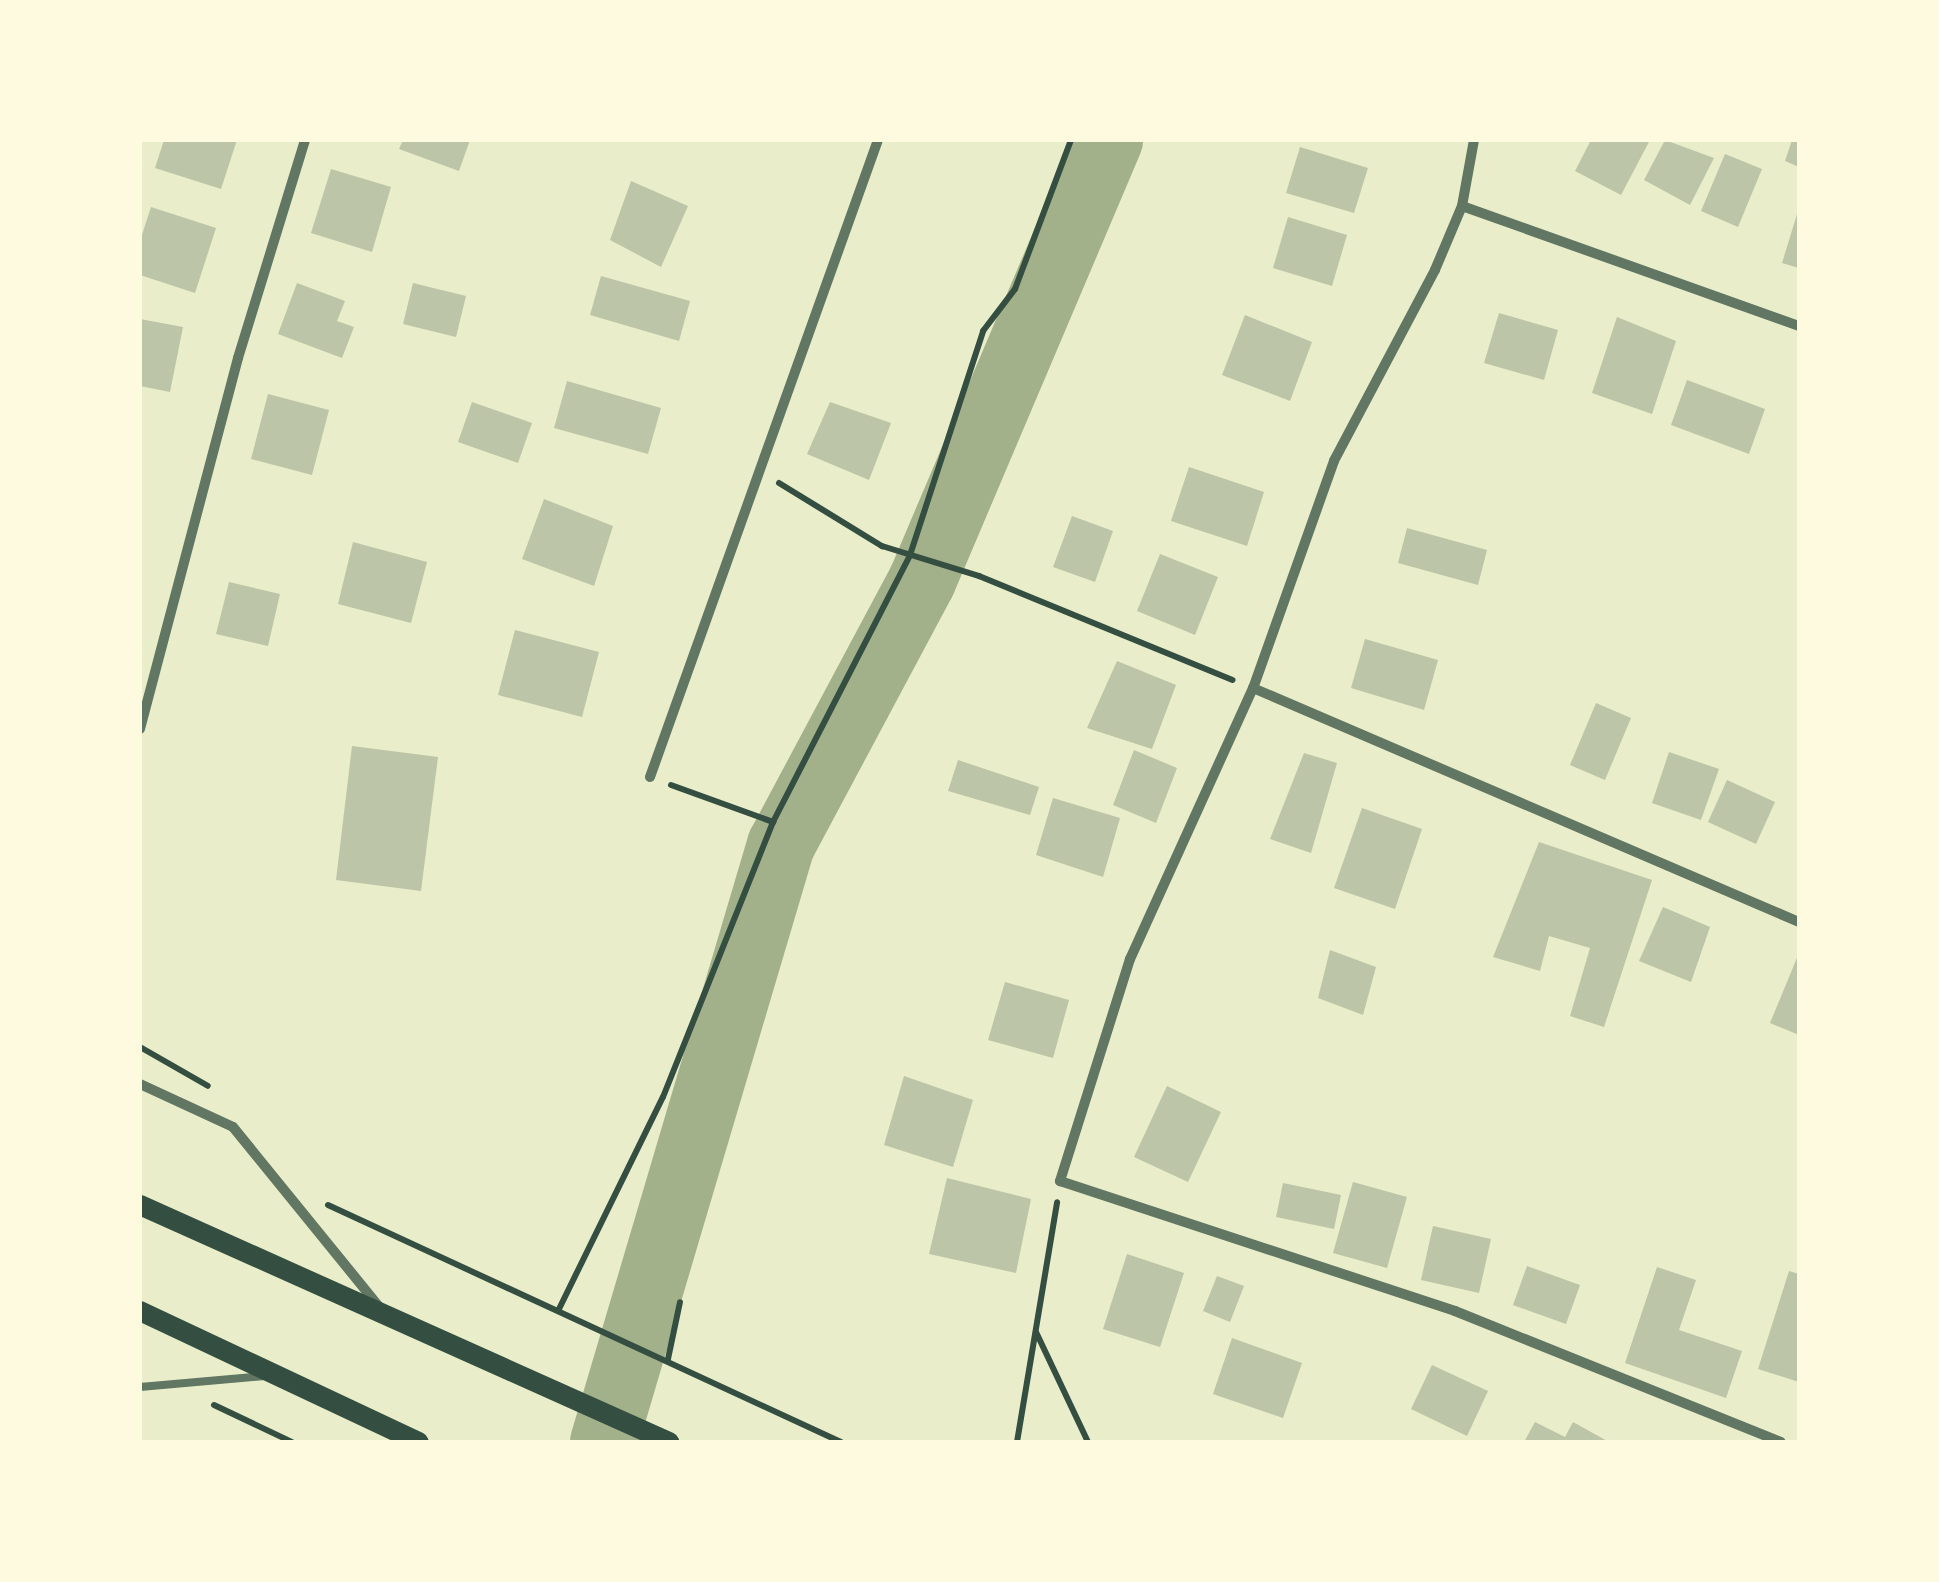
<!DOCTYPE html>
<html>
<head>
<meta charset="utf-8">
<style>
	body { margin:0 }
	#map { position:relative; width:1939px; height:1582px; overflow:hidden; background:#e9edc9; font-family:"Noto Sans",sans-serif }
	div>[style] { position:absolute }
	.river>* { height:68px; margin:-34px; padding:0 34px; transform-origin:34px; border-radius:34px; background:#a3b18a }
	.building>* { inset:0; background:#bcc5a7 }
	.path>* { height:6px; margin:-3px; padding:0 3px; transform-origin:3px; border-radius:3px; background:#344e41 }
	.service>* { height:8px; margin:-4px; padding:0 4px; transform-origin:4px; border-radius:4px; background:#617663 }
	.minor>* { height:10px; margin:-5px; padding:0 5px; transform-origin:5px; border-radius:5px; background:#617663 }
	.secondary>* { height:20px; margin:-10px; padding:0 10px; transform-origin:10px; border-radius:10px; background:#344e41 }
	span { translate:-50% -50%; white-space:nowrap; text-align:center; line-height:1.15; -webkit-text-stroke:10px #fefae0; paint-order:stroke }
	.frame { position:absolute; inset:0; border:142px solid #fefae0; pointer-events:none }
</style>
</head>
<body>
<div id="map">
	<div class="river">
		<i style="left:604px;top:1442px;width:623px;rotate:-73.49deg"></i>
		<i style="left:781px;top:845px;width:299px;rotate:-61.9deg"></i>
		<i style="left:922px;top:581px;width:479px;rotate:-67deg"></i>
	</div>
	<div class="building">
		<i style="clip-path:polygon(164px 140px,237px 140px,221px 189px,155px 168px)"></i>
		<i style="clip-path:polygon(403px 140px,470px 140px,459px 171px,399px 149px)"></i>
		<i style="clip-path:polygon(1591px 140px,1650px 140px,1621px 195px,1575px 171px)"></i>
		<i style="clip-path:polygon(1665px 140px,1714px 158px,1690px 205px,1644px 180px)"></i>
		<i style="clip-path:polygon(1792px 140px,1799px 140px,1799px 167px,1785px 161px)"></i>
		<i style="clip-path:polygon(1300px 147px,1368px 168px,1354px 213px,1286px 193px)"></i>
		<i style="clip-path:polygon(1725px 154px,1762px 169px,1738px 227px,1701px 211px)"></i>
		<i style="clip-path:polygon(331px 169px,391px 187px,372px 252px,311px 233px)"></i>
		<i style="clip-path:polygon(631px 181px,688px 206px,661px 267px,610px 240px)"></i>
		<i style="clip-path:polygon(151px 207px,216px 228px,195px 293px,140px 275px,140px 241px)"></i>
		<i style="clip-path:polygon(1798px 211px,1799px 211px,1799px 268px,1782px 263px)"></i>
		<i style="clip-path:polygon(1288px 217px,1347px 235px,1332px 286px,1273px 268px)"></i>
		<i style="clip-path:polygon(601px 276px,690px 301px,679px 341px,590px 315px)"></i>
		<i style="clip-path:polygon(297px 283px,345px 301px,337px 321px,354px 327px,342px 358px,278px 334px)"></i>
		<i style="clip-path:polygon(413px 283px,466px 296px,456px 337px,403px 324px)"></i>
		<i style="clip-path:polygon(1499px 313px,1558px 330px,1544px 380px,1484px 363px)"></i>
		<i style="clip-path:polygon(1245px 315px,1312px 342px,1290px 401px,1222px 375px)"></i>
		<i style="clip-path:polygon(1617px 317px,1676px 341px,1652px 414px,1592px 393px)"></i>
		<i style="clip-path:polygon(140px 319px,183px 327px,170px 392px,140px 386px)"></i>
		<i style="clip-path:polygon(1687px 380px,1765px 409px,1749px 454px,1671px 425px)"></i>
		<i style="clip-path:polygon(567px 381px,661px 408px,648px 454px,554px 428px)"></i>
		<i style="clip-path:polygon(268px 394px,329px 410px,312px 475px,251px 459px)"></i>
		<i style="clip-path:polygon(472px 402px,532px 423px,518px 463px,458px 442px)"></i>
		<i style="clip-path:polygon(830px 402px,891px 423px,869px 480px,807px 454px)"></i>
		<i style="clip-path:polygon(1189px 467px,1264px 492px,1247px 546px,1171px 521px)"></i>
		<i style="clip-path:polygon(544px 499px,613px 526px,594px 586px,522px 559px)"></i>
		<i style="clip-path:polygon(1072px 516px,1113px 531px,1095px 582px,1053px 567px)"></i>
		<i style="clip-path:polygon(1407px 528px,1487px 550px,1478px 585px,1398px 563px)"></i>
		<i style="clip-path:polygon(353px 542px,427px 562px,411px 623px,338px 604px)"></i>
		<i style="clip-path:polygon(1160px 554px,1218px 577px,1195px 635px,1137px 611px)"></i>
		<i style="clip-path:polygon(229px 582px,280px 594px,268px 646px,216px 634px)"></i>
		<i style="clip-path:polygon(515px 630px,599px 652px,582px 717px,498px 695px)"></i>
		<i style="clip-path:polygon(1365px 639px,1438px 660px,1424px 710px,1351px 688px)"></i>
		<i style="clip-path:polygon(1117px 661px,1176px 685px,1152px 749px,1087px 728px)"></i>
		<i style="clip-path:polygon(1596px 703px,1631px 718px,1605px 780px,1570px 765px)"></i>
		<i style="clip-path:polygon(352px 746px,438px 757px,421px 891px,336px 880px)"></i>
		<i style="clip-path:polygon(1134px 750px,1177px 768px,1156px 823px,1113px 805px)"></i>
		<i style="clip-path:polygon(1669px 752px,1719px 769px,1701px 820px,1652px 803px)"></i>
		<i style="clip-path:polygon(1304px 753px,1337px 763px,1311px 853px,1270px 839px)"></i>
		<i style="clip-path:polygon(958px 760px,1039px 787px,1030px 815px,948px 791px)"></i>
		<i style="clip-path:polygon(1727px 780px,1775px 802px,1756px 844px,1708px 822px)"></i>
		<i style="clip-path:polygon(1053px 798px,1120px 818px,1103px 877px,1036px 855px)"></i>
		<i style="clip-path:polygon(1362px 808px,1422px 829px,1395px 909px,1334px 888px)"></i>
		<i style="clip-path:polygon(1539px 842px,1652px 880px,1604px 1027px,1570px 1016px,1590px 948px,1549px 936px,1540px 971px,1493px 957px)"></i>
		<i style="clip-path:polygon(1663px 907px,1710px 927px,1691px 982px,1639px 961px)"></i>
		<i style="clip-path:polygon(1330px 950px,1376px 967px,1363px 1015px,1318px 998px)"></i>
		<i style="clip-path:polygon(1799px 953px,1799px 1035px,1770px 1023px)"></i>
		<i style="clip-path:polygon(1005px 982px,1069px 1000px,1053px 1058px,988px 1040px)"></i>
		<i style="clip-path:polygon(904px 1076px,973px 1100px,953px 1167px,884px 1145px)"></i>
		<i style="clip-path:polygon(1167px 1086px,1221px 1112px,1188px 1182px,1134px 1157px)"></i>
		<i style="clip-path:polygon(947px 1178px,1031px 1199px,1016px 1273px,929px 1254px)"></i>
		<i style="clip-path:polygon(1353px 1182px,1407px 1197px,1387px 1268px,1333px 1253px)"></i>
		<i style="clip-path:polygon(1283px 1183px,1341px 1195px,1334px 1229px,1276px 1217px)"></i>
		<i style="clip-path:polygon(1433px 1226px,1491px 1239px,1479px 1293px,1421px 1280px)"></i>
		<i style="clip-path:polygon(1127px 1254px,1184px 1273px,1160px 1347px,1103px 1329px)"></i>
		<i style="clip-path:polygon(1527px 1266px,1580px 1285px,1566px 1324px,1513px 1305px)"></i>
		<i style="clip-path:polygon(1657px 1267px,1696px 1280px,1679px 1330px,1742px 1351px,1726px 1398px,1625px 1363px)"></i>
		<i style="clip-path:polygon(1789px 1271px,1799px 1274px,1799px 1382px,1758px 1369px)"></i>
		<i style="clip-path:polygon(1217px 1276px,1244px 1286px,1230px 1322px,1203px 1311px)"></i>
		<i style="clip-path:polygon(1232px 1338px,1302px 1363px,1283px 1418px,1213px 1394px)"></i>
		<i style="clip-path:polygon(1432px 1365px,1488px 1391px,1467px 1436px,1411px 1409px)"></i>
		<i style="clip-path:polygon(1535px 1422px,1565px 1437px,1573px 1422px,1609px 1442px,1524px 1442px)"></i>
	</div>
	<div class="path">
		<i style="left:779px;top:483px;width:121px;rotate:31.5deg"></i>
		<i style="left:882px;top:546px;width:102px;rotate:17.2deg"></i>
		<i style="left:979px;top:576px;width:274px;rotate:22.3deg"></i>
		<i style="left:671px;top:785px;width:109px;rotate:19.9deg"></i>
		<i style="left:140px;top:1047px;width:78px;rotate:29.8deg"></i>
		<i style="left:328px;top:1205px;width:565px;rotate:24.8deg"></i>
		<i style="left:559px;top:1309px;width:236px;rotate:-63.9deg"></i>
		<i style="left:663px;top:1097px;width:296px;rotate:-68.2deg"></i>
		<i style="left:773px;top:822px;width:300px;rotate:-62.8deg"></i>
		<i style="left:910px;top:555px;width:236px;rotate:-71.9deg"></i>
		<i style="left:983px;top:331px;width:53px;rotate:-52.7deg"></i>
		<i style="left:1015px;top:289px;width:159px;rotate:-69.4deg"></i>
		<i style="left:1036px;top:1332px;width:122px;rotate:64.7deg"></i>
		<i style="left:668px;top:1359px;width:58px;rotate:-78.1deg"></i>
		<i style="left:214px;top:1405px;width:86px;rotate:25.4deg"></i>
		<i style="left:1017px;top:1442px;width:243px;rotate:-80.5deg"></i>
	</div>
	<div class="service">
		<i style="left:140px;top:1387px;width:125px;rotate:-5deg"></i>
	</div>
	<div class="minor">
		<i style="left:1474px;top:140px;width:67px;rotate:100.3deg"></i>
		<i style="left:1462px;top:206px;width:69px;rotate:112.9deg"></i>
		<i style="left:1435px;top:270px;width:216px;rotate:117.9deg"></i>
		<i style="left:1334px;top:461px;width:241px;rotate:109.6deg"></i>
		<i style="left:1253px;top:688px;width:298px;rotate:114.4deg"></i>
		<i style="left:1130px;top:959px;width:233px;rotate:107.5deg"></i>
		<i style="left:1060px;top:1181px;width:416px;rotate:18.2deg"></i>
		<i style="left:1455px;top:1311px;width:351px;rotate:21.9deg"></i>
		<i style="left:1462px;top:206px;width:358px;rotate:19.6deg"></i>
		<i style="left:1253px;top:688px;width:594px;rotate:23.2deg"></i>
		<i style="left:140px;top:729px;width:384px;rotate:-75.2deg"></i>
		<i style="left:238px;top:358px;width:228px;rotate:-72.9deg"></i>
		<i style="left:650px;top:777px;width:677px;rotate:-70.31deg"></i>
		<i style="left:140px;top:1084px;width:102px;rotate:24.8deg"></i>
		<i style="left:233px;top:1127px;width:233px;rotate:50.9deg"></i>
	</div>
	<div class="secondary">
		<i style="left:140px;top:1205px;width:580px;rotate:24.13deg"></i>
		<i style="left:140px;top:1311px;width:308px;rotate:25.2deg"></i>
	</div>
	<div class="frame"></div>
</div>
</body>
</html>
